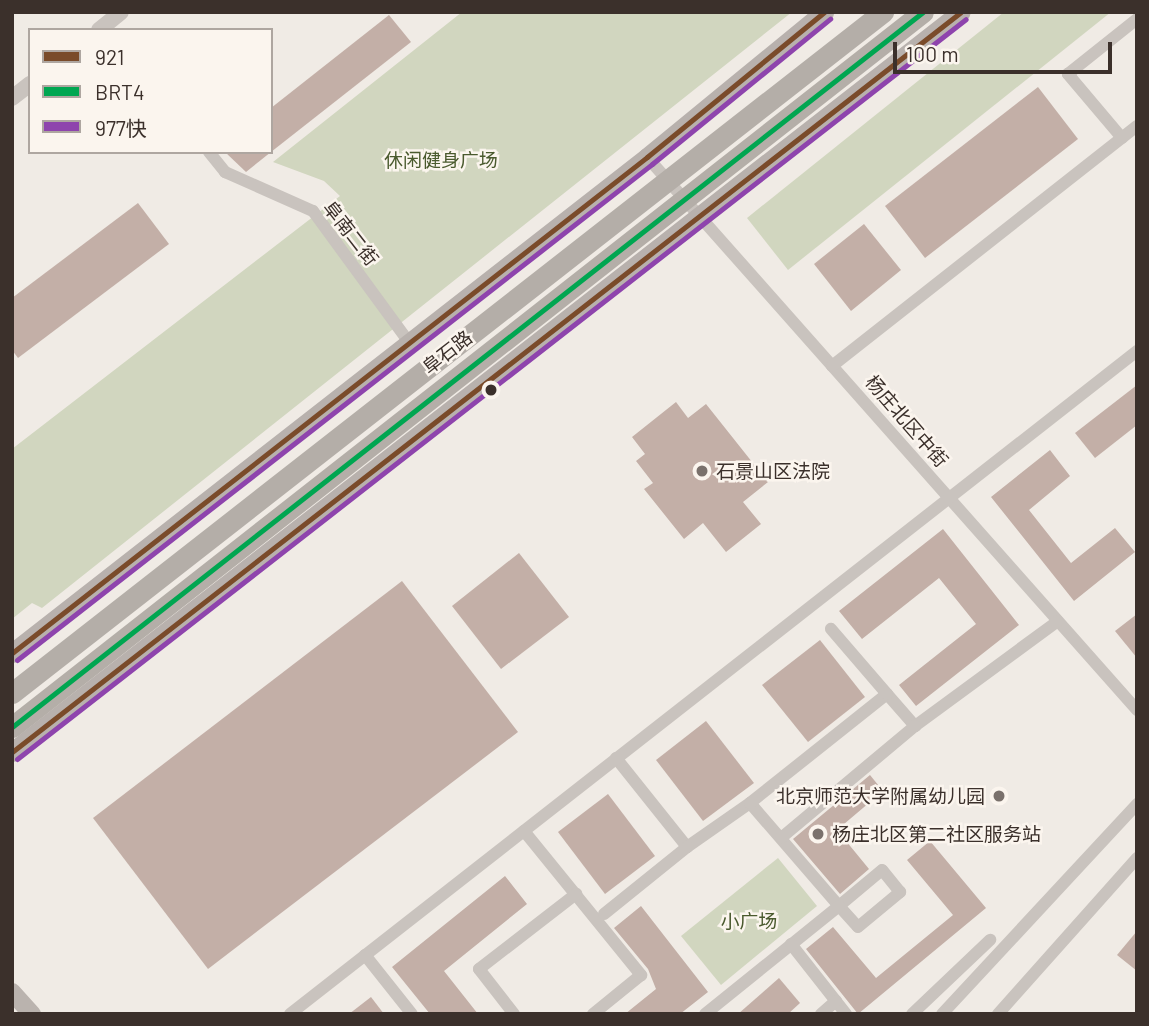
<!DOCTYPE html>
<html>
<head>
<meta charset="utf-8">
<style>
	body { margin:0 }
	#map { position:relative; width:1149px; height:1026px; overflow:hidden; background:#f0ebe5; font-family:Barlow,"Noto Sans SC",sans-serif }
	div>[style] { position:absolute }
	.green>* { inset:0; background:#d1d6bf }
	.building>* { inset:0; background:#c3afa7 }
	.minor>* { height:12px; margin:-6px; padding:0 6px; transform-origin:6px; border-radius:6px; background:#c9c3be }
	.tertiary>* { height:16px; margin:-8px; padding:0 8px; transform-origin:8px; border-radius:8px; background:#c9c3be }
	.secondary>* { height:18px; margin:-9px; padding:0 9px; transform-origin:9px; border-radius:9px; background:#bab3ae }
	.primary>* { height:19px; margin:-9.5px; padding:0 9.5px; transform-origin:9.5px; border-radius:9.5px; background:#b8b1ad }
	.trunk-bridge>* { height:21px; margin:-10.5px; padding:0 10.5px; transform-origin:10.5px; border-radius:10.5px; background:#b4aea8 }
	.bus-1>* { height:5px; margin:-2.5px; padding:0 2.5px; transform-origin:2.5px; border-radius:2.5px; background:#7a4b2a }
	.bus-2>* { height:5px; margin:-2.5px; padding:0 2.5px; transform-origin:2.5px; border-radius:2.5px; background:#00a651 }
	.bus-3>* { height:5px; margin:-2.5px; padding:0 2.5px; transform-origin:2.5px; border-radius:2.5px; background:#8e44ad }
	.dots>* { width:19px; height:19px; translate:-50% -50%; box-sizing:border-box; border:4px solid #fbf5ee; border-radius:50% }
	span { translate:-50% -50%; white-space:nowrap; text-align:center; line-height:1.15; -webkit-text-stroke:5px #fbf5ee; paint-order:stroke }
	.park-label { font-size:19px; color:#4a5a2e }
	.street-label { font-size:19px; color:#3b302b }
	.poi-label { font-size:19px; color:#3b302b }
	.left { translate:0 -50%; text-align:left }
	.right { translate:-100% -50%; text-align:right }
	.frame { position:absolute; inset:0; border:14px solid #3b302b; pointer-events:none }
	.legend { position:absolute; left:28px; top:28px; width:245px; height:126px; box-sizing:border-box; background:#fbf5ee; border:2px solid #aea6a0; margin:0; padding:9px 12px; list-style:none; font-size:21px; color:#3b302b }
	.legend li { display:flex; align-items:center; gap:14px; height:35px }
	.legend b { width:35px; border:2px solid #aea6a0 }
	.scale { position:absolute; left:893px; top:42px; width:219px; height:32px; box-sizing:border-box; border:4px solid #3b302b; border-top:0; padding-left:9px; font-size:21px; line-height:24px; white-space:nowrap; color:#3b302b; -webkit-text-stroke:5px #fbf5ee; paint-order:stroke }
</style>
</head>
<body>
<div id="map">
	<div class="green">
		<i style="clip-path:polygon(462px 12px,792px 12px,42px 608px,32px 603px,12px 619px,12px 449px,340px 196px,324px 181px,273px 162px)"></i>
		<i style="clip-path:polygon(1004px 12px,1111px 12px,788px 270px,747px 218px)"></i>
		<i style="clip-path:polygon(778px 858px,817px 906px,721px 985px,681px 936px)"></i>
	</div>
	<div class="building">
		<i style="clip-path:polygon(389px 15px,411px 42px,271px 152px,271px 108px)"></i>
		<i style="clip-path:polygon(1038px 87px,1078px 139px,925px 258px,885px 206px)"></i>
		<i style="clip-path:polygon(225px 152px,271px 152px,246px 172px)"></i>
		<i style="clip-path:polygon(138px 203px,169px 244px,18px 358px,12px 350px,12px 298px)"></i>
		<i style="clip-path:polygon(864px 224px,901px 270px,851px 311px,814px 264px)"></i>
		<i style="clip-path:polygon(1137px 385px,1137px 425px,1095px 458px,1075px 433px)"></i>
		<i style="clip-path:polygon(676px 402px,688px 418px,706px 404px,768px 482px,743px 502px,761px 524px,726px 552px,703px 523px,684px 539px,644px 489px,653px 483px,636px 461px,645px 454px,632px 437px)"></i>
		<i style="clip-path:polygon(1050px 450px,1070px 476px,1029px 510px,1071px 563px,1115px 528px,1135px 552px,1074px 601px,991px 497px)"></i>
		<i style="clip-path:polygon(943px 529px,1019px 625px,916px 706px,899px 685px,976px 624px,939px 578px,862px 639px,839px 611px)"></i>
		<i style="clip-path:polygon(519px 553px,569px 617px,501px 669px,452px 606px)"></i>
		<i style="clip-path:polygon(402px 581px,518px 732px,208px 969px,93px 818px)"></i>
		<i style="clip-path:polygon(1137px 614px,1137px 658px,1115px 631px)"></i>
		<i style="clip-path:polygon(820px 640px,865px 697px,808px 742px,762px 685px)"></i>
		<i style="clip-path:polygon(706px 721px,754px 783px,703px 821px,656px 760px)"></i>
		<i style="clip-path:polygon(870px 775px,883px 791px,837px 830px,869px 869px,840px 894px,793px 839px)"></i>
		<i style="clip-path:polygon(608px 794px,655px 856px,605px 894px,558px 832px)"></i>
		<i style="clip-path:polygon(930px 841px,986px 908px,858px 1014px,806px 949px,833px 927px,876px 978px,953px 915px,907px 860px)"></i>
		<i style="clip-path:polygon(505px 876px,527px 904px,444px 971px,478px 1014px,430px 1014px,392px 967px)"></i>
		<i style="clip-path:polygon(641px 906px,708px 992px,680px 1014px,625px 1014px,656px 989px,648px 969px,614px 928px)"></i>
		<i style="clip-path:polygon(1137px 931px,1137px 971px,1117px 955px)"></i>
		<i style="clip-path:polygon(779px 978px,800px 1003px,788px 1014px,738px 1014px)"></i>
		<i style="clip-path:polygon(371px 997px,384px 1014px,349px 1014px)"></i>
	</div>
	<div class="minor">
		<i style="left:1122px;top:138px;width:84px;rotate:-130.2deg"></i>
		<i style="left:1068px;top:74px;width:88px;rotate:-38.6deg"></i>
		<i style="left:209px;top:152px;width:26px;rotate:51deg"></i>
		<i style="left:225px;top:172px;width:96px;rotate:23.9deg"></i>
		<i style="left:313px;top:211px;width:161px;rotate:53.8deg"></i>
		<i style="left:647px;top:157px;width:739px;rotate:48.46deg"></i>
		<i style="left:832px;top:366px;width:388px;rotate:-38.2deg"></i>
		<i style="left:887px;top:694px;width:43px;rotate:48.8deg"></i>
		<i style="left:915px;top:726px;width:177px;rotate:-36.3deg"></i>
		<i style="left:616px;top:758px;width:114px;rotate:51.4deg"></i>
		<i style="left:687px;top:847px;width:77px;rotate:-34.9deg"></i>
		<i style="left:750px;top:803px;width:136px;rotate:49.2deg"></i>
		<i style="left:839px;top:906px;width:28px;rotate:48deg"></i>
		<i style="left:858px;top:927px;width:55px;rotate:-39.8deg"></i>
		<i style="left:900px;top:892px;width:28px;rotate:-129deg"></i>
		<i style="left:882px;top:870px;width:56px;rotate:140.1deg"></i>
		<i style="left:839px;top:906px;width:172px;rotate:141.1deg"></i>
		<i style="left:750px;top:803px;width:175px;rotate:-38.5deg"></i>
		<i style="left:887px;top:694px;width:86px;rotate:-130.7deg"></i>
		<i style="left:524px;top:831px;width:186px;rotate:50.9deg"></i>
		<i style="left:641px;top:975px;width:62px;rotate:140.9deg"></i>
		<i style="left:781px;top:838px;width:175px;rotate:-39.9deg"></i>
		<i style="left:604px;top:914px;width:107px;rotate:-38.9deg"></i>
		<i style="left:791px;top:944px;width:89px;rotate:51.8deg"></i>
		<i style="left:365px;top:955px;width:75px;rotate:51.5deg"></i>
		<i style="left:290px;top:1014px;width:1076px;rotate:-38.05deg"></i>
		<i style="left:514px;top:1014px;width:57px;rotate:-127.9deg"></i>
		<i style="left:479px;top:969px;width:123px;rotate:-37.7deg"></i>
		<i style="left:821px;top:1014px;width:20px;rotate:-41deg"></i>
		<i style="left:912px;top:1014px;width:108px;rotate:-43.5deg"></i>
		<i style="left:942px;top:1014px;width:287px;rotate:-47.1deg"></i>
		<i style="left:998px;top:1014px;width:209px;rotate:-48.3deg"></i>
	</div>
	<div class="tertiary">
		<i style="left:99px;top:30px;width:28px;rotate:-39deg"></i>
		<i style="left:12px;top:98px;width:23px;rotate:-38deg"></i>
	</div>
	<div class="secondary">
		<i style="left:12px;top:992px;width:30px;rotate:48deg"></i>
	</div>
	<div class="primary">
		<i style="left:12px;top:653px;width:806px;rotate:-37.99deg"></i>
		<i style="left:647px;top:157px;width:229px;rotate:-39.3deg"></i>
		<i style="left:12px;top:752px;width:1203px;rotate:-37.95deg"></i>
	</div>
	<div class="trunk-bridge">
		<i style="left:12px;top:693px;width:1106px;rotate:-38.02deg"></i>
		<i style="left:12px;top:727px;width:1158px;rotate:-38.13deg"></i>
	</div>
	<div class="bus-1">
		<i style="left:12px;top:653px;width:806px;rotate:-37.99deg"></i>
		<i style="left:647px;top:157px;width:229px;rotate:-39.3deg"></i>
		<i style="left:12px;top:752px;width:1203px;rotate:-37.95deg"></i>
	</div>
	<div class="bus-2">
		<i style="left:12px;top:727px;width:1158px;rotate:-38.13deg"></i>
	</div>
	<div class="bus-3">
		<i style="left:17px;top:660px;width:806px;rotate:-37.99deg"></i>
		<i style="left:652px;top:164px;width:230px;rotate:-39.2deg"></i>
		<i style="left:17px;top:759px;width:1203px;rotate:-37.95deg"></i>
	</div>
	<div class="dots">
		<i style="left:491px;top:390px;background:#3b302b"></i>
		<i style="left:702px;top:471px;background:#7a716c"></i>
		<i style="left:999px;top:796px;background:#7a716c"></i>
		<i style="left:818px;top:834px;background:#7a716c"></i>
	</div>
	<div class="park-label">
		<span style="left:441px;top:160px">休闲健身广场</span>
		<span style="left:749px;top:921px">小广场</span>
	</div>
	<div class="street-label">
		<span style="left:351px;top:233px;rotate:52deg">阜南二街</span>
		<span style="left:447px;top:352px;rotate:-38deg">阜石路</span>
		<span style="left:907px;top:421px;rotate:49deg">杨庄北区中街</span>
	</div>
	<div class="poi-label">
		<span class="left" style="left:716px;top:471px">石景山区法院</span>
		<span class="right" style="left:985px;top:796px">北京师范大学附属幼儿园</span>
		<span class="left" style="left:832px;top:834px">杨庄北区第二社区服务站</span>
	</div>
	<div class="frame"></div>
	<ul class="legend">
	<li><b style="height:9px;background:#7a4b2a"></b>921</li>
	<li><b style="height:9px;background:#00a651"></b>BRT4</li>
	<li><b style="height:9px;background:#8e44ad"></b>977快</li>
	</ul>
	<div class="scale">100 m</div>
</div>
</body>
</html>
